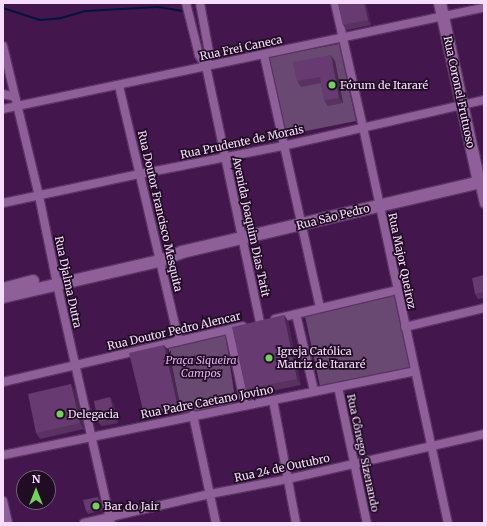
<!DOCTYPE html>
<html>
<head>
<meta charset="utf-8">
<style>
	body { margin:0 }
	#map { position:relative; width:487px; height:526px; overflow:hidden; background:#43174d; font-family:Merriweather,serif }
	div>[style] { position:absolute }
	.green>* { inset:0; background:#694871 }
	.stream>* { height:2px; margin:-1px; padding:0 1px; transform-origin:1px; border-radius:1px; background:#00143d }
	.roads { filter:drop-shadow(1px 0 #5a3563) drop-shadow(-1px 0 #5a3563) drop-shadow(0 1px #5a3563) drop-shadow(0 -1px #5a3563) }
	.street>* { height:8px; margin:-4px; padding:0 4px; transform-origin:4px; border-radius:4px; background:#8e5f99 }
	.secondary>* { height:12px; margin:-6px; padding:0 6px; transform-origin:6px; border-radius:6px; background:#8e5f99 }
	.wall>* { inset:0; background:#593261 }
	.shaded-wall>* { inset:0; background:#48294f }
	.building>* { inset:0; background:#673a71 }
	.dots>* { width:11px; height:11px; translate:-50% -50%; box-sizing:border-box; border:2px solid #200d24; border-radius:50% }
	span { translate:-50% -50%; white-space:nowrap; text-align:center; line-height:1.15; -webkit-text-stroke:3.5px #200d24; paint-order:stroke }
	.street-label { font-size:11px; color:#f7ddfd }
	.poi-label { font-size:11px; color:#f7ddfd }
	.left { translate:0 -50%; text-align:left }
	.park-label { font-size:11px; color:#e6acf3; font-style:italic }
	.frame { position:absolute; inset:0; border:4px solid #f7ddfd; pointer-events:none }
	.north { position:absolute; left:16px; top:470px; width:40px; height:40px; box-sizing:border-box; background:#200d24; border:1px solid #76607b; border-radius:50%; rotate:0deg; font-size:11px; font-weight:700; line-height:16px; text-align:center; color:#f7ddfd }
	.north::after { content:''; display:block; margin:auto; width:14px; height:18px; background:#74d25c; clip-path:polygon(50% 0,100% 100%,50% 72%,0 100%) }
</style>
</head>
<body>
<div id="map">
	<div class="green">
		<i style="clip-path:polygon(339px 44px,356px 121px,286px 135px,269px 57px)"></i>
		<i style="clip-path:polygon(394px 295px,411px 368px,320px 386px,305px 316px)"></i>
		<i style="clip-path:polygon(225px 332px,236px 405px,182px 415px,168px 346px)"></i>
	</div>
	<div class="stream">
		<i style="left:3px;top:8px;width:39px;rotate:18deg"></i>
		<i style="left:40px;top:20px;width:21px;rotate:-5deg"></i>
		<i style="left:61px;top:18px;width:25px;rotate:-16deg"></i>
		<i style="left:85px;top:11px;width:73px;rotate:-3.1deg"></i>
		<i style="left:158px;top:7px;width:25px;rotate:9deg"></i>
	</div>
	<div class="roads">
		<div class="street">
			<i style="left:186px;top:3px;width:54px;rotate:76deg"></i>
			<i style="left:199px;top:55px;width:13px;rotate:58deg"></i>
			<i style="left:200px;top:3px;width:50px;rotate:79.6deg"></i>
			<i style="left:209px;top:52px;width:14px;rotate:102deg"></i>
			<i style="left:206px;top:66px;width:262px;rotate:78.1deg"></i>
			<i style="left:335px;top:3px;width:127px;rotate:77.3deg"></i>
			<i style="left:363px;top:127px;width:405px;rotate:77.9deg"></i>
			<i style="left:3px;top:46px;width:154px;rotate:76.5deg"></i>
			<i style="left:39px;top:196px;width:90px;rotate:78.4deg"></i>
			<i style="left:57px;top:284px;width:245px;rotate:77.3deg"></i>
			<i style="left:264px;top:55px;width:259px;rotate:77.5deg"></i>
			<i style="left:119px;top:86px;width:262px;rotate:76.8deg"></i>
			<i style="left:3px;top:94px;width:12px;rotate:14deg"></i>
			<i style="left:3px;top:109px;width:491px;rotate:-11.9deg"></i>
			<i style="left:479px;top:182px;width:22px;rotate:77deg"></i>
			<i style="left:3px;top:203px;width:140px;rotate:-12deg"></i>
			<i style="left:140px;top:174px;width:146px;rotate:-11.1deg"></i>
			<i style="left:283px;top:146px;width:206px;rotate:-12.9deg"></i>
			<i style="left:296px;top:314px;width:79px;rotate:76.8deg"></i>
			<i style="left:275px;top:319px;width:125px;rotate:-13.4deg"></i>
			<i style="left:405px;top:327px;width:81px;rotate:-13.5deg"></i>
			<i style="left:229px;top:330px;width:77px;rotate:78deg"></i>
			<i style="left:3px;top:382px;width:246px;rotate:-13.1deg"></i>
			<i style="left:338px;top:387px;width:139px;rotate:78deg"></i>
			<i style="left:273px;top:400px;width:125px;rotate:79.4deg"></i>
			<i style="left:193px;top:415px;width:110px;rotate:78deg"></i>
			<i style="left:3px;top:455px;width:420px;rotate:-11.5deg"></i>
			<i style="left:3px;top:501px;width:23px;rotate:77deg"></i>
			<i style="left:84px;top:523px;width:129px;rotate:-13deg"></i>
			<i style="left:210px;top:494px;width:79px;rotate:-10.9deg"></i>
			<i style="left:288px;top:479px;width:201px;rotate:-12.9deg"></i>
		</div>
		<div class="secondary">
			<i style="left:440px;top:3px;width:183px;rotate:77.7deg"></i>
			<i style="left:3px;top:289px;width:31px;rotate:-15deg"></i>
			<i style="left:3px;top:297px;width:160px;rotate:-13deg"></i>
			<i style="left:159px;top:261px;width:25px;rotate:-21deg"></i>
			<i style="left:182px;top:252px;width:310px;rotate:-13.2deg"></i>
		</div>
	</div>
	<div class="wall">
		<i style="clip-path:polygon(338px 3px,366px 3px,371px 25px,347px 30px,343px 25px)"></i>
		<i style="clip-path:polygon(335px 61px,343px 103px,328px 106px,324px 100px,321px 83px,301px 87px,297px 81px)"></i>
		<i style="clip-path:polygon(484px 275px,484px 298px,478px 299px,475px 294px)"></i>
		<i style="clip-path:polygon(284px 315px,288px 321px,301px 385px,251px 395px,246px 389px)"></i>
		<i style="clip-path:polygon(164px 345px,167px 349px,182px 412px,147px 418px,144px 414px)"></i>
		<i style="clip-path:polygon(75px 390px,84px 429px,40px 439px,36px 433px)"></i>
		<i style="clip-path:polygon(110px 397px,113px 402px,118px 423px,102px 426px,98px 422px)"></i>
		<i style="clip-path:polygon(100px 499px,103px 510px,88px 514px,86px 511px)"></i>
	</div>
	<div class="shaded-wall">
		<i style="clip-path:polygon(364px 3px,366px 3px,371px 25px,368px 20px)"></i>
		<i style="clip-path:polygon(331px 55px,335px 61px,343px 103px,339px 98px)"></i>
		<i style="clip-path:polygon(284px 315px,288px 321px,301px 385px,297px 379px)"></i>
		<i style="clip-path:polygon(164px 345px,167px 349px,182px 412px,178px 408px)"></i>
		<i style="clip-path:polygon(71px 384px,75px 390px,84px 429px,80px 423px)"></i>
		<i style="clip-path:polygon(110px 397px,113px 402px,118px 423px,115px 418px)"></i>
		<i style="clip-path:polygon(98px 497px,100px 499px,103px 510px,100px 508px)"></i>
	</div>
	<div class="building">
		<i style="clip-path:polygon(338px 3px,364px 3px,368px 20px,343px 25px)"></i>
		<i style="clip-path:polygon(331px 55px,339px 98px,324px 100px,320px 77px,297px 81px,293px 62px)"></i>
		<i style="clip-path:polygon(484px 275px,484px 292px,475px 294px,472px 278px)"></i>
		<i style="clip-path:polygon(284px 315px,297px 379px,246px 389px,232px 327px)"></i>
		<i style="clip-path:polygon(164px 345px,178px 408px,144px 414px,129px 353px)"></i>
		<i style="clip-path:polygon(71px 384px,80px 423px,36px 433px,28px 394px)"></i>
		<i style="clip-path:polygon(110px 397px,115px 418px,98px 422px,94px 401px)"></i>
		<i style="clip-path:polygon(98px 497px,100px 508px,86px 511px,83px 500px)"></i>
	</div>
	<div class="dots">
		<i style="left:332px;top:85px;background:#74d25c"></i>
		<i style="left:269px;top:358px;background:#74d25c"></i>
		<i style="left:60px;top:414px;background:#74d25c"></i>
		<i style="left:96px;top:506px;background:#74d25c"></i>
	</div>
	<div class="street-label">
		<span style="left:241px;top:48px;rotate:-12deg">Rua Frei Caneca</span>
		<span style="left:459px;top:92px;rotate:78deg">Rua Coronel Frutuoso</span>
		<span style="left:242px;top:142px;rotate:-12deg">Rua Prudente de Morais</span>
		<span style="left:160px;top:211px;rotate:77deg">Rua Doutor Francisco Mesquita</span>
		<span style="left:333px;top:217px;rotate:-14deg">Rua São Pedro</span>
		<span style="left:251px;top:227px;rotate:78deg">Avenida Joaquim Dias Tatit</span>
		<span style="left:402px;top:261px;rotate:78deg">Rua Major Queiroz</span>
		<span style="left:68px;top:282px;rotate:78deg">Rua Djalma Dutra</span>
		<span style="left:174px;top:331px;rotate:-13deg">Rua Doutor Pedro Alencar</span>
		<span style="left:207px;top:402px;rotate:-11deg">Rua Padre Caetano Jovino</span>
		<span style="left:363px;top:453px;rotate:78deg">Rua Cônego Sizenando</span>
		<span style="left:282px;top:468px;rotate:-12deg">Rua 24 de Outubro</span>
	</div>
	<div class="poi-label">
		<span class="left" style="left:340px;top:85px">Fórum de Itararé</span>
		<span class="left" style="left:277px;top:358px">Igreja Católica<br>Matriz de Itararé</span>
		<span class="left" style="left:68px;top:414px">Delegacia</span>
		<span class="left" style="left:104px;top:506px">Bar do Jair</span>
	</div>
	<div class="park-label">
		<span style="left:201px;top:367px">Praça Siqueira<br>Campos</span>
	</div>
	<div class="frame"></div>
	<div class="north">N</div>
</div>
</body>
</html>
